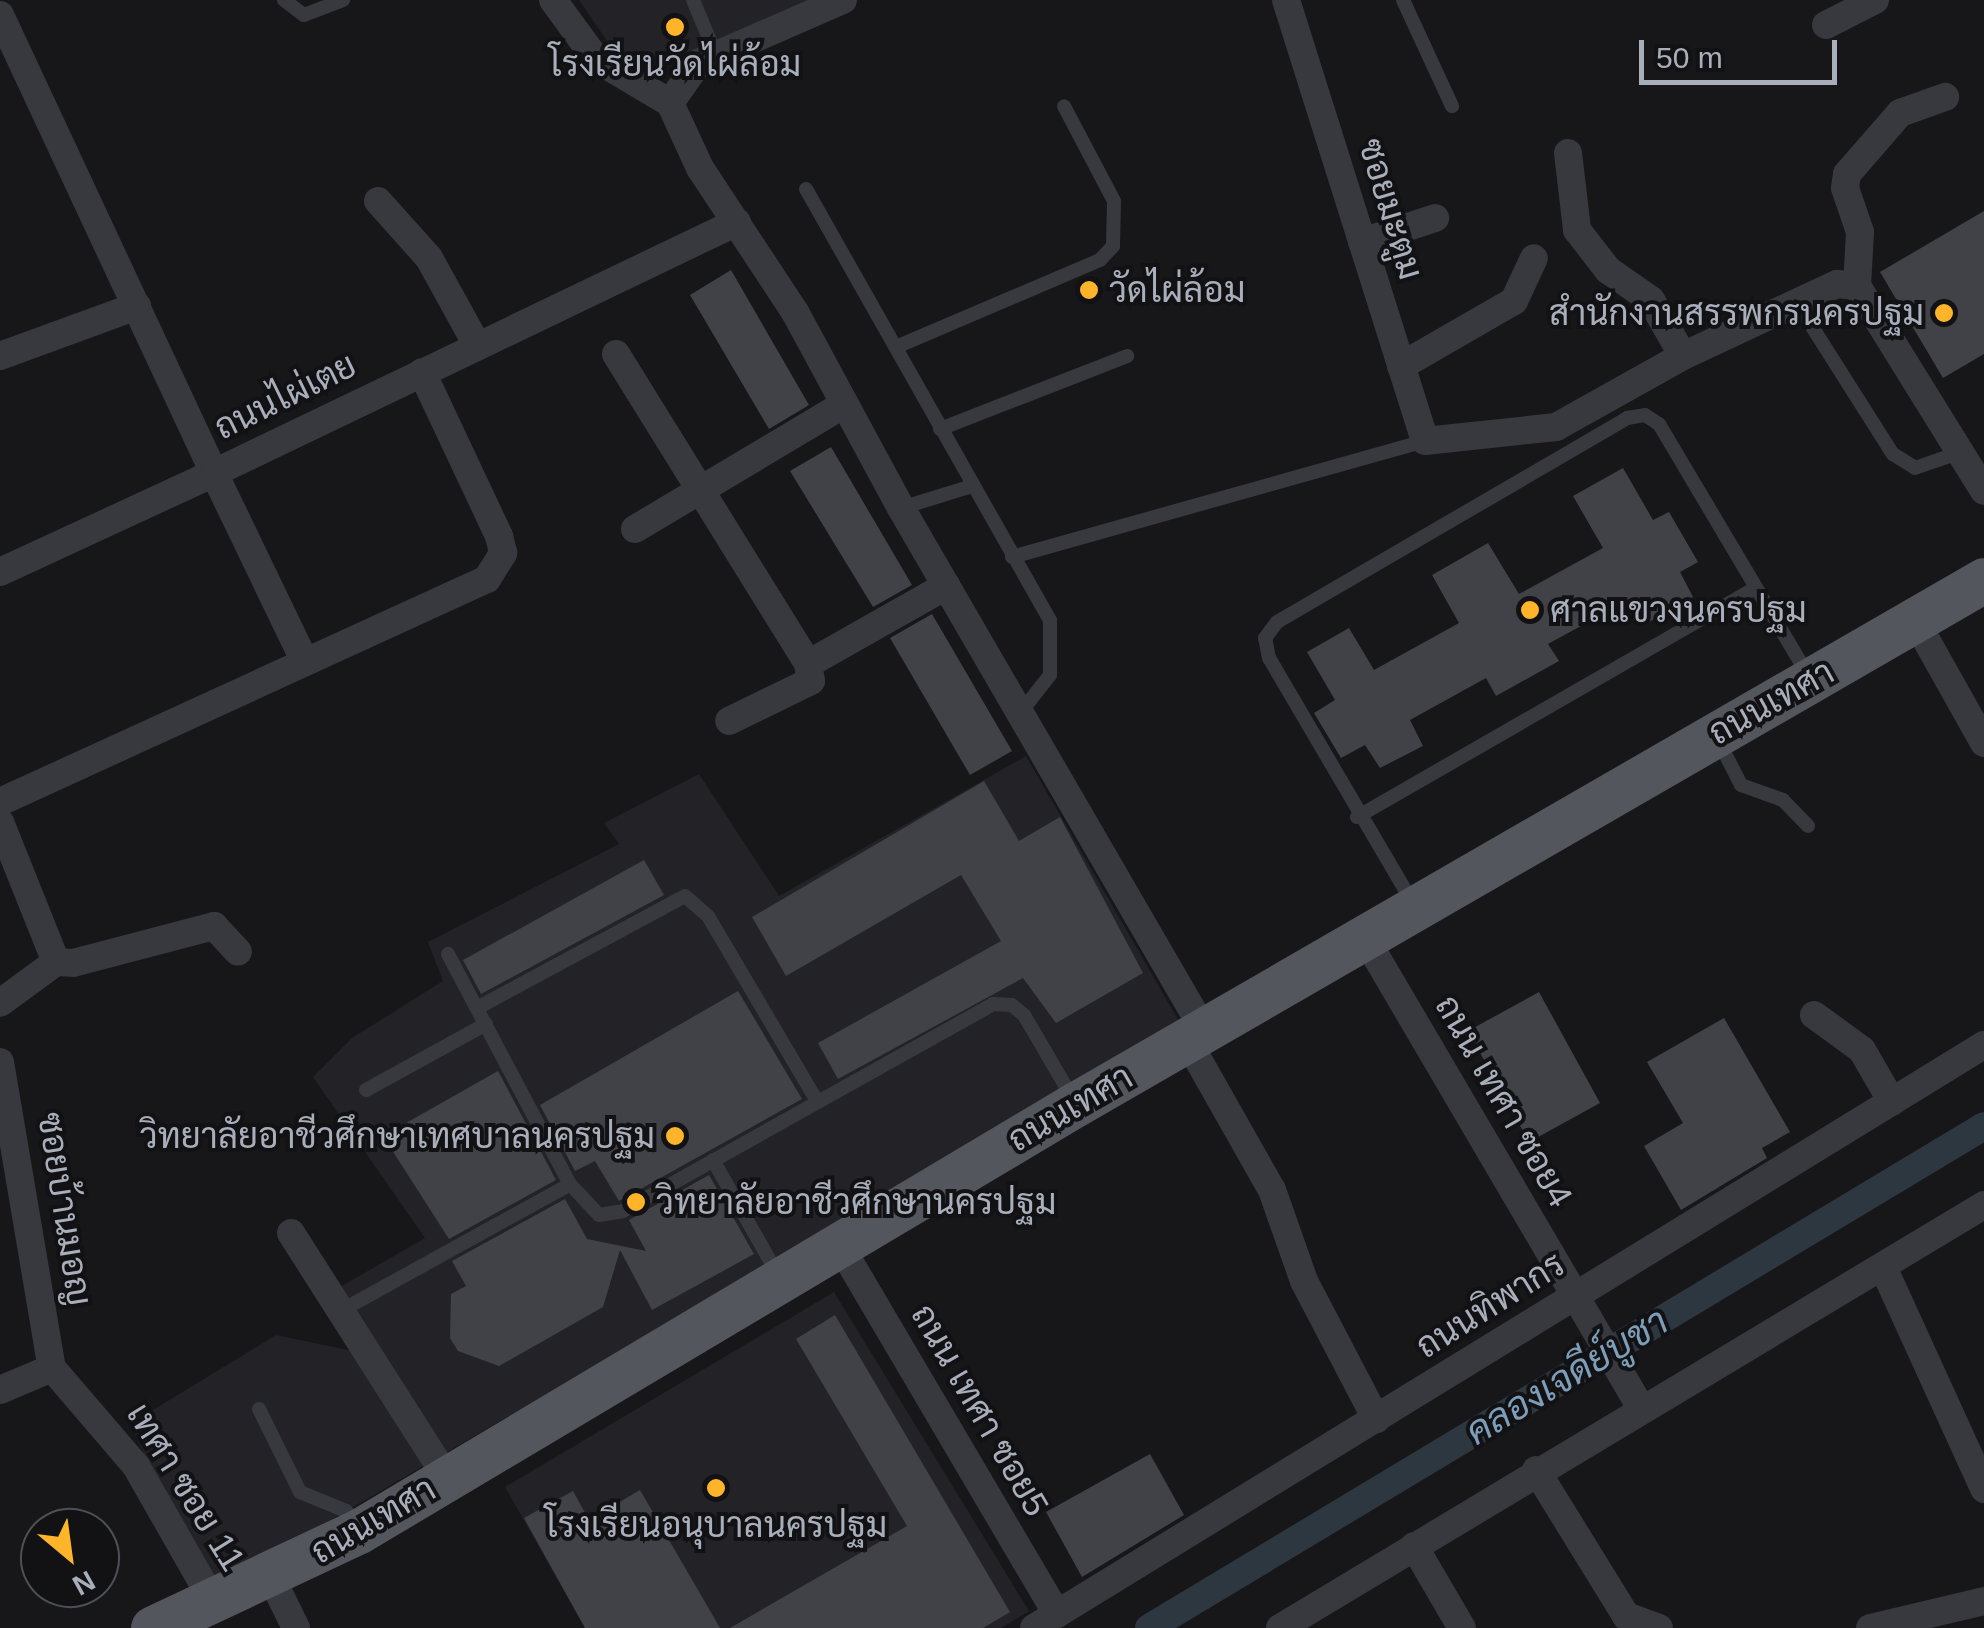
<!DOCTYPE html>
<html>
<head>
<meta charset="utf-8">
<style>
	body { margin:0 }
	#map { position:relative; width:1984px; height:1628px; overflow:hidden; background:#17171a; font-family:Helvetica,Sarabun,sans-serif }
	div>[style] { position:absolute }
	.built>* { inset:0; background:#232327 }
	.canal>* { height:28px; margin:-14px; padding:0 14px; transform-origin:14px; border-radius:14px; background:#2c373f }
	.building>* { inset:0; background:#414247 }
	.lane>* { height:14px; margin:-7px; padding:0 7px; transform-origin:7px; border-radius:7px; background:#38393f }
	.street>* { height:28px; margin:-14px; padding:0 14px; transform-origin:14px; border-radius:14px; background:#38393f }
	.primary>* { height:45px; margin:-22.5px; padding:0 22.5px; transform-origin:22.5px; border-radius:22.5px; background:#54565e }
	.dots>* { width:28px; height:28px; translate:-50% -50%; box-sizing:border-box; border:5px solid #121215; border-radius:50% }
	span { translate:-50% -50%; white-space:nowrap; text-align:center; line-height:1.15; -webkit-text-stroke:8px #121215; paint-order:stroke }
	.poi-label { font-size:35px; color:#a9aebb }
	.left { translate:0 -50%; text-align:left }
	.right { translate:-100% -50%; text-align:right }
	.street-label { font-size:35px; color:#a9aebb }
	.water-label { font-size:38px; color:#7d9db8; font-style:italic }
	.north { position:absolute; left:20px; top:1508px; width:100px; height:100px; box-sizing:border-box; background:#121215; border:2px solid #4e5057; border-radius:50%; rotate:151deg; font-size:28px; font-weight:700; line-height:40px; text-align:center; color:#a9aebb }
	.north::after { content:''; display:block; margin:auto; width:35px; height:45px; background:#ffb42a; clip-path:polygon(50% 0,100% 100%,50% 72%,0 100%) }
	.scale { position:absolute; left:1639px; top:40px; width:198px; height:45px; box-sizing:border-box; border:5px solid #a9aebb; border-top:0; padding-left:12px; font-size:30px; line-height:35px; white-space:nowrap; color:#a9aebb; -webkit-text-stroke:8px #121215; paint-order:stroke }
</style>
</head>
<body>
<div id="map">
	<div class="built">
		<i style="clip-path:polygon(579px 0,823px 0,654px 65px,616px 54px)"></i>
		<i style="clip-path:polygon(1026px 756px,1180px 1023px,208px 1592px,130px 1424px,276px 1335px,372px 1355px,328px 1294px,425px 1238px,313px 1077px,352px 1038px,443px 981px,428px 942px,619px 844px,604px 823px,699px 774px,779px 896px)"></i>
		<i style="clip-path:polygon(834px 1292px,1029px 1611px,1001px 1628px,585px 1628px,505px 1487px)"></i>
	</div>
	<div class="canal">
		<i style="left:1149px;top:1628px;width:974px;rotate:-31.01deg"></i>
	</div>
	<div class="building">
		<i style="clip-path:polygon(1984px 211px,1984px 354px,1943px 378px,1880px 272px)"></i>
		<i style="clip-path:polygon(731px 270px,809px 405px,769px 429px,690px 295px)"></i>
		<i style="clip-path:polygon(831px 447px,912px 585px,873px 607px,790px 471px)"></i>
		<i style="clip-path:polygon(1623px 468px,1653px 520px,1669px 512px,1698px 562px,1680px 572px,1693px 597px,1647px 623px,1632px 598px,1548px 644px,1559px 661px,1496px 696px,1486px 678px,1410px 720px,1423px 746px,1380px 768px,1365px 745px,1341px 758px,1314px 713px,1335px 700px,1307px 652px,1349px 628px,1374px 670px,1459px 623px,1432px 575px,1488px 543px,1519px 594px,1603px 548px,1573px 496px)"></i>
		<i style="clip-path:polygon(932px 614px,1012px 751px,970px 775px,890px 638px)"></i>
		<i style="clip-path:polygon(984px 781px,1019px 841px,1060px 817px,1143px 973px,1056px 1023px,1023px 978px,838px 1079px,818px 1043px,1001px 941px,961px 875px,786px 976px,752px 917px)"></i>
		<i style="clip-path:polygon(644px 860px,664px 895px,481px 994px,463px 960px)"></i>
		<i style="clip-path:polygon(738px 991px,802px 1099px,619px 1201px,595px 1161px,575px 1171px,540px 1105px)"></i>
		<i style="clip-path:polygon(1539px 992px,1600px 1103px,1529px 1142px,1468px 1031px)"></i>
		<i style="clip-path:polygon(1724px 1018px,1790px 1132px,1762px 1148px,1767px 1158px,1681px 1210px,1644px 1146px,1683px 1123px,1647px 1062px)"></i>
		<i style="clip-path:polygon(498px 1071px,556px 1180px,449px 1239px,383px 1136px)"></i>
		<i style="clip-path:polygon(709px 1175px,754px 1254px,652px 1310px,620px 1250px,603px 1307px,499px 1366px,458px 1351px,450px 1338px,451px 1294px,466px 1286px,452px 1261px,565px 1199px,587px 1239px,646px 1251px,629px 1220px)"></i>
		<i style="clip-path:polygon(835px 1315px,1010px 1612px,983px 1628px,730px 1628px,907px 1526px,796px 1339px)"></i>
		<i style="clip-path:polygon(1150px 1454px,1184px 1515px,1082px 1577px,1046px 1512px)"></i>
		<i style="clip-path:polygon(640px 1490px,720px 1628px,585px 1628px,524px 1518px,573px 1491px,589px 1520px)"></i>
	</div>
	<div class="lane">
		<i style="left:284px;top:0;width:25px;rotate:37deg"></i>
		<i style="left:304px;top:15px;width:42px;rotate:-21deg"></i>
		<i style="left:693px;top:0;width:60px;rotate:67.3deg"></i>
		<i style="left:1403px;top:0;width:117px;rotate:65.2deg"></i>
		<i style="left:806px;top:189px;width:496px;rotate:60.5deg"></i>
		<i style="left:1050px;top:621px;width:54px;rotate:90deg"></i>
		<i style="left:1050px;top:675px;width:47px;rotate:128.1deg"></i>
		<i style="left:1797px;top:303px;width:179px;rotate:57.6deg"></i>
		<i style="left:1893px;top:454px;width:26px;rotate:32deg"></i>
		<i style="left:1915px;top:468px;width:46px;rotate:-19.2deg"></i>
		<i style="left:896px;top:347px;width:222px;rotate:-23.1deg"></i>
		<i style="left:1100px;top:260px;width:19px;rotate:-47deg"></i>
		<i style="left:1113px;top:246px;width:45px;rotate:-88.7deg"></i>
		<i style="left:1114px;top:201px;width:107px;rotate:-117.8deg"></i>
		<i style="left:940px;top:429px;width:201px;rotate:-21.3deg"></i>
		<i style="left:901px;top:508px;width:74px;rotate:-17.2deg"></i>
		<i style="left:1012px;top:557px;width:429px;rotate:-15.7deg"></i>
		<i style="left:1717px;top:738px;width:53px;rotate:62.9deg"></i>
		<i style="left:1741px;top:785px;width:45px;rotate:19.7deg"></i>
		<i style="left:1783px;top:800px;width:36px;rotate:46deg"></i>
		<i style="left:1357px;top:817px;width:459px;rotate:-29.9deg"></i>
		<i style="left:1414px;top:905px;width:286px;rotate:-120.4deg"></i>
		<i style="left:1269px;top:658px;width:20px;rotate:-101deg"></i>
		<i style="left:1265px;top:638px;width:20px;rotate:-53deg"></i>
		<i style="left:1277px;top:622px;width:405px;rotate:-30.2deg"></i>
		<i style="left:1627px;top:418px;width:18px;rotate:-9deg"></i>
		<i style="left:1645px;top:415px;width:17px;rotate:33deg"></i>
		<i style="left:1659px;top:424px;width:292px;rotate:59.3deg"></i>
		<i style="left:448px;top:954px;width:260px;rotate:62.1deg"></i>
		<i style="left:570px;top:1184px;width:42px;rotate:46.9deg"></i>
		<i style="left:599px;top:1215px;width:24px;rotate:-9deg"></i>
		<i style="left:623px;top:1211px;width:424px;rotate:-29.2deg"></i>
		<i style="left:993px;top:1004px;width:19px;rotate:3deg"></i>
		<i style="left:1012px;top:1005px;width:16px;rotate:40deg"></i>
		<i style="left:1024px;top:1015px;width:97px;rotate:59.7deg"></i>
		<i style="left:477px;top:1008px;width:236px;rotate:-28.3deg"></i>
		<i style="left:685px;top:896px;width:30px;rotate:41deg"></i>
		<i style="left:708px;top:916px;width:215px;rotate:59.5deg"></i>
		<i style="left:366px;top:1090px;width:137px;rotate:-28.8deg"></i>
		<i style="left:713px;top:1160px;width:130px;rotate:60.5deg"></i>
		<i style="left:344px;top:1309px;width:258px;rotate:-28.9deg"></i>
		<i style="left:259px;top:1409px;width:93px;rotate:63.7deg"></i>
		<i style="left:300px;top:1492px;width:50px;rotate:22.4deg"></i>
		<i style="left:346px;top:1511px;width:16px;rotate:55deg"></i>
	</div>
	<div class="street">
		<i style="left:553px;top:0;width:73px;rotate:53.9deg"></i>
		<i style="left:596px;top:59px;width:86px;rotate:30.7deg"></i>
		<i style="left:670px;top:103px;width:72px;rotate:65.2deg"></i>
		<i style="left:700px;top:168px;width:173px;rotate:56.6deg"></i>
		<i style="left:795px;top:312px;width:223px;rotate:61.6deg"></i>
		<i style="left:901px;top:508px;width:604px;rotate:59.87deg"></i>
		<i style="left:1286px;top:0;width:462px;rotate:72.5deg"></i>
		<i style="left:1425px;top:441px;width:132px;rotate:-6.1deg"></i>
		<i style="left:1556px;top:427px;width:145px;rotate:-29.2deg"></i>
		<i style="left:1683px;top:356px;width:170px;rotate:-25.1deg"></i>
		<i style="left:1837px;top:284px;width:20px;rotate:6deg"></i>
		<i style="left:0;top:15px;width:506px;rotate:64.96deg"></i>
		<i style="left:214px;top:473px;width:580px;rotate:-25.64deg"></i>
		<i style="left:1826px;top:25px;width:55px;rotate:-27deg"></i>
		<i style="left:670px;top:103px;width:49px;rotate:-55deg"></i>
		<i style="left:698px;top:63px;width:158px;rotate:-23.5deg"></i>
		<i style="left:1568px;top:153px;width:78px;rotate:83.3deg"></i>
		<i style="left:1577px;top:230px;width:51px;rotate:52.2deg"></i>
		<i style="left:1608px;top:270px;width:52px;rotate:34.9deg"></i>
		<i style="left:1651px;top:300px;width:64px;rotate:60.3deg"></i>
		<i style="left:378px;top:201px;width:76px;rotate:48.2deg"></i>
		<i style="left:429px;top:258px;width:99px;rotate:61.1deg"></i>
		<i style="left:1362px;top:242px;width:77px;rotate:-18.2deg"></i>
		<i style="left:1857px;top:286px;width:54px;rotate:-86.8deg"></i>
		<i style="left:1860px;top:232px;width:46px;rotate:-108.8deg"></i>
		<i style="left:1845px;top:188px;width:14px;rotate:-82deg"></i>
		<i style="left:1847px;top:174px;width:81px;rotate:-49deg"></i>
		<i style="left:1900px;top:113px;width:48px;rotate:-19.6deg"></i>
		<i style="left:1857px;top:286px;width:241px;rotate:58.2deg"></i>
		<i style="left:616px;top:354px;width:365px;rotate:58.2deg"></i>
		<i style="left:808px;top:664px;width:17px;rotate:80deg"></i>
		<i style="left:811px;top:681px;width:91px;rotate:154deg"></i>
		<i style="left:0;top:356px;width:146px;rotate:-20.1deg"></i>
		<i style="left:1401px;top:366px;width:130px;rotate:-29.9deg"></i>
		<i style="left:1514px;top:301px;width:47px;rotate:-65.1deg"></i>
		<i style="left:635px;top:529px;width:242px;rotate:-30.8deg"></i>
		<i style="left:0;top:572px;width:236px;rotate:-24.8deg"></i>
		<i style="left:214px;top:473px;width:208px;rotate:64.3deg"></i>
		<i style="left:1915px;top:620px;width:141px;rotate:60.7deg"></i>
		<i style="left:808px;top:664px;width:159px;rotate:-29.5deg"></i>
		<i style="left:0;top:802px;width:536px;rotate:-24.6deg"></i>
		<i style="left:487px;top:579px;width:31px;rotate:-58deg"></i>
		<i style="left:503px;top:553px;width:17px;rotate:-103deg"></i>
		<i style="left:499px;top:536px;width:181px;rotate:-115.2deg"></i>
		<i style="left:0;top:822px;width:151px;rotate:68.2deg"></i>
		<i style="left:56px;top:962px;width:69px;rotate:143.8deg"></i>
		<i style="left:1364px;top:936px;width:547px;rotate:59.59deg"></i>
		<i style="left:56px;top:962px;width:17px;rotate:3deg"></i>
		<i style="left:73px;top:963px;width:146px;rotate:-14.7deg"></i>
		<i style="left:214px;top:926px;width:35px;rotate:47deg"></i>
		<i style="left:1814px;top:1015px;width:59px;rotate:36.1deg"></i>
		<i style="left:1862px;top:1050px;width:60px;rotate:60deg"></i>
		<i style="left:1187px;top:1040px;width:172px;rotate:60.5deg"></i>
		<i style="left:1272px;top:1190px;width:96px;rotate:70.6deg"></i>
		<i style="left:1304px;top:1281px;width:156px;rotate:62.4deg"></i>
		<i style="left:0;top:1062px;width:310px;rotate:80.4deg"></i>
		<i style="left:291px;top:1233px;width:290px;rotate:57.5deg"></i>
		<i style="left:839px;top:1244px;width:429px;rotate:59.5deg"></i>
		<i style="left:1883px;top:1267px;width:244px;rotate:65.5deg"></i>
		<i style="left:52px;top:1368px;width:129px;rotate:49.4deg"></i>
		<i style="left:136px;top:1466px;width:158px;rotate:60.3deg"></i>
		<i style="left:0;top:1390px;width:56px;rotate:-22.9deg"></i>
		<i style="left:1536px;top:1470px;width:172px;rotate:58.3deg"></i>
		<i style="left:1626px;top:1616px;width:35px;rotate:20deg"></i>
		<i style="left:1414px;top:1546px;width:95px;rotate:59.7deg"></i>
		<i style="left:271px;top:1577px;width:57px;rotate:63.9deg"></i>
		<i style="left:1034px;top:1628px;width:1115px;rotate:-31.54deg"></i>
		<i style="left:1280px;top:1628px;width:821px;rotate:-31deg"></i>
		<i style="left:1870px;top:1628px;width:117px;rotate:-13.3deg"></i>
	</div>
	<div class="primary">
		<i style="left:153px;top:1628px;width:228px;rotate:-25.2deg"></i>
		<i style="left:359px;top:1531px;width:835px;rotate:-30.78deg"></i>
		<i style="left:1076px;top:1104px;width:1048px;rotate:-29.99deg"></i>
	</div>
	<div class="dots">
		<i style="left:675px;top:27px;background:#ffb42a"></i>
		<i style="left:1089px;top:290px;background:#ffb42a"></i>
		<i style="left:1944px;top:313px;background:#ffb42a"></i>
		<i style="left:1530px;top:610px;background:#ffb42a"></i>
		<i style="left:675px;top:1136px;background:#ffb42a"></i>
		<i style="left:636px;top:1202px;background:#ffb42a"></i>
		<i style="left:716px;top:1488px;background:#ffb42a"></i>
	</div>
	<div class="poi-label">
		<span style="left:675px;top:64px">โรงเรียนวัดไผ่ล้อม</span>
		<span class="left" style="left:1109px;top:290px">วัดไผ่ล้อม</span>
		<span class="right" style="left:1924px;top:313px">สำนักงานสรรพกรนครปฐม</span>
		<span class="left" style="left:1550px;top:610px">ศาลแขวงนครปฐม</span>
		<span class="right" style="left:655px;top:1136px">วิทยาลัยอาชีวศึกษาเทศบาลนครปฐม</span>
		<span class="left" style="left:656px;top:1202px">วิทยาลัยอาชีวศึกษานครปฐม</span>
		<span style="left:716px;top:1525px">โรงเรียนอนุบาลนครปฐม</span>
	</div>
	<div class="street-label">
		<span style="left:1391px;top:209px;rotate:73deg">ซอยมะตูม</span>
		<span style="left:285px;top:396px;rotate:-26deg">ถนนไผ่เตย</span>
		<span style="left:1771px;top:702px;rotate:-29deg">ถนนเทศา</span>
		<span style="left:1504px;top:1101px;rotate:60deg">ถนน เทศา ซอย4</span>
		<span style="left:1070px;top:1108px;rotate:-30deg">ถนนเทศา</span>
		<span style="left:65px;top:1209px;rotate:81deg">ซอยบ้านมอญ</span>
		<span style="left:1490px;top:1305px;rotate:-32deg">ถนนทิพากร</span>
		<span style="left:980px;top:1410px;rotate:60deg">ถนน เทศา ซอย5</span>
		<span style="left:186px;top:1487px;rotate:58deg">เทศา ซอย 11</span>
		<span style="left:373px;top:1520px;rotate:-30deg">ถนนเทศา</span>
	</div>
	<div class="water-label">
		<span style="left:1567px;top:1377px;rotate:-31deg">คลองเจดีย์บูชา</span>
	</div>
	<div class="north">N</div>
	<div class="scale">50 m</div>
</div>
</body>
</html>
